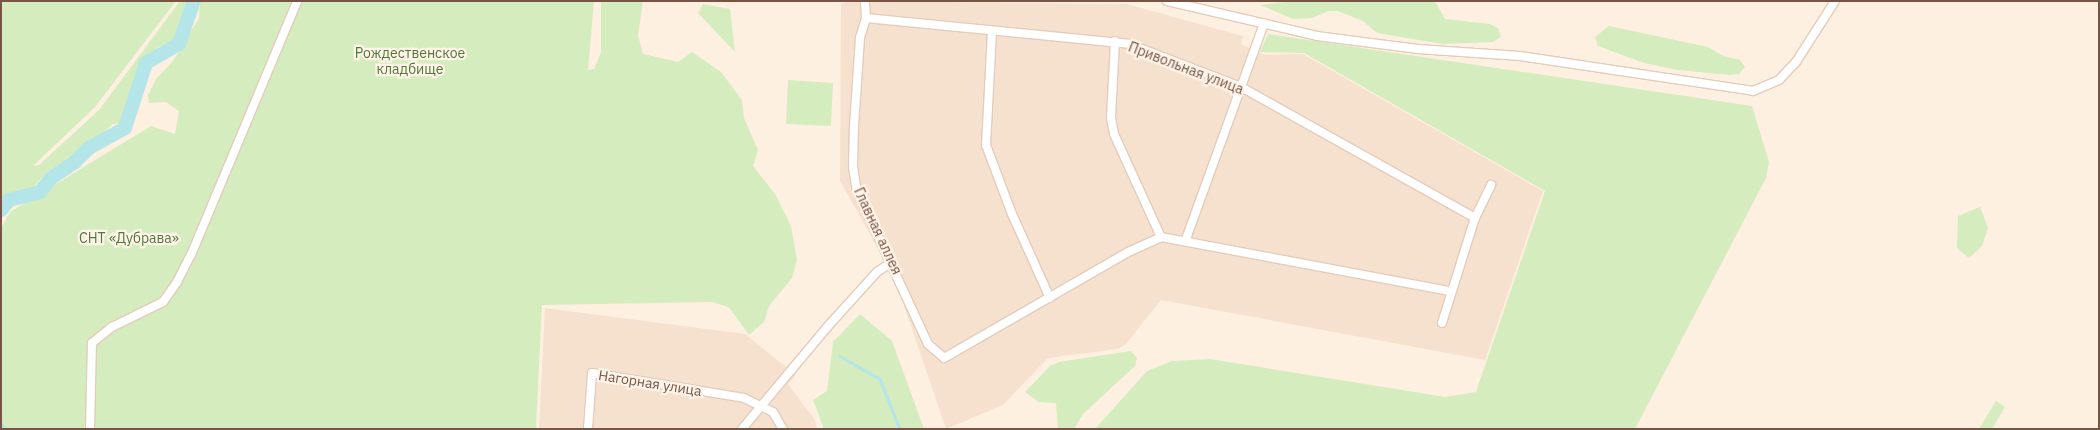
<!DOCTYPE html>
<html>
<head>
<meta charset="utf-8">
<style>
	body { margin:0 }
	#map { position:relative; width:2100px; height:430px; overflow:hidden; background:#fef0e0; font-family:"IBM Plex Sans",sans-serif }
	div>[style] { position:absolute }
	.residential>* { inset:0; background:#f6e1ce }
	.green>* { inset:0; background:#d4ecbe }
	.stream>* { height:2.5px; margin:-1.25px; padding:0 1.25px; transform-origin:1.25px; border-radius:1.25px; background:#b4e5e9 }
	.river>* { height:14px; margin:-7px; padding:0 7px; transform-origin:7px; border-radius:7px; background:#b4e5e9 }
	.roads { filter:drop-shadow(1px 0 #e3ccbc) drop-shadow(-1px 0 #e3ccbc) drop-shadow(0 1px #e3ccbc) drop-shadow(0 -1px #e3ccbc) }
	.minor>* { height:8px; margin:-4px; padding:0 4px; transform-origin:4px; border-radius:4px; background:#fff }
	span { translate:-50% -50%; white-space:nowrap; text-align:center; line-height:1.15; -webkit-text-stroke:4.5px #fff4e8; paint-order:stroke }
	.park-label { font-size:14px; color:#51783b }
	.street-label { font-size:14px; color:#775446 }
	.frame { position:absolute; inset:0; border:2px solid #775446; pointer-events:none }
</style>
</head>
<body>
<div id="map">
	<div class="residential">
		<i style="clip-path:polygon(857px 1px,1127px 4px,1243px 36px,1241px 44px,1264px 55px,1303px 54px,1543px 191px,1485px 360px,1161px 300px,1126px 344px,1118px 349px,1048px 358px,1003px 405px,946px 429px,895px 279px,840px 181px,841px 3px)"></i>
		<i style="clip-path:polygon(545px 308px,745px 334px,796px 375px,788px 384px,815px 420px,817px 429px,539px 429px)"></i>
	</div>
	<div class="green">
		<i style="clip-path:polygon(1px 1px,176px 1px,95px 107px,33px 166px,39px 165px,99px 110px,180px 1px,191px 1px,172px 43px,158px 47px,143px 66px,131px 106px,121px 123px,113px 124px,79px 153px,45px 174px,33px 188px,1px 202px)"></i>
		<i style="clip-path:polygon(200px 1px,594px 1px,588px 70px,594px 69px,601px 52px,601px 1px,643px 1px,638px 35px,643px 54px,678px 62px,692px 52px,721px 72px,742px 100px,744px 118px,758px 150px,753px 166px,775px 194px,791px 226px,797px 260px,792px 278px,769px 306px,764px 322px,749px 335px,729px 307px,712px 302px,542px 305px,536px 429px,1px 429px,1px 228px,10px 212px,151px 126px,175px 134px,179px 111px,166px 102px,149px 103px,148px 95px,156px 79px,173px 61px,199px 18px)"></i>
		<i style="clip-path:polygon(1292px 1px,1435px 1px,1445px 19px,1490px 24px,1498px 28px,1501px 37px,1493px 42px,1443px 44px,1377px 33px,1363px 21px,1338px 11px,1329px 11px,1312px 18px,1293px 19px,1260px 5px)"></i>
		<i style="clip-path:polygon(703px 4px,730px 9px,735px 52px,698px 13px)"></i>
		<i style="clip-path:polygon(1609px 26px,1708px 47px,1723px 56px,1740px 60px,1745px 67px,1739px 74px,1730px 75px,1678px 70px,1644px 63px,1598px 46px,1595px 37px)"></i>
		<i style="clip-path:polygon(1268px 34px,1752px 106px,1769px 162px,1766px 178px,1635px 429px,1095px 429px,1147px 371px,1172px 361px,1210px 359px,1445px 397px,1476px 392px,1545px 191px,1304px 53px,1260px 52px)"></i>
		<i style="clip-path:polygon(788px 80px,833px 83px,831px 126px,786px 124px)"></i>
		<i style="clip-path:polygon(1980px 207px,1988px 228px,1982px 246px,1969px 258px,1957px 248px,1958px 216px)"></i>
		<i style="clip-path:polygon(860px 314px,892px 341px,924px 429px,824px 429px,813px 400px,827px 391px,833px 342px)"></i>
		<i style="clip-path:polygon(1131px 351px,1137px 358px,1135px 366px,1083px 414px,1074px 429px,1058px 429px,1056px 403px,1038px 402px,1025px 392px,1050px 366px,1059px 362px)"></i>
		<i style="clip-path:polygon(1996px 401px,2005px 407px,1992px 429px,1979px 429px)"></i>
	</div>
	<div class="stream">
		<i style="left:840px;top:356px;width:46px;rotate:29.9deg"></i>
		<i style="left:880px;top:379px;width:54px;rotate:68.2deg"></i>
		<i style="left:1px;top:423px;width:8px;rotate:50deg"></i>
	</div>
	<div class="river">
		<i style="left:1px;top:210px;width:13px;rotate:-51deg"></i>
		<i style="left:9px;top:200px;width:32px;rotate:-14deg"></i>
		<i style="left:40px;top:192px;width:16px;rotate:-52deg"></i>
		<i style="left:50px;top:179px;width:30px;rotate:-34deg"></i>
		<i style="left:75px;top:162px;width:20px;rotate:-45deg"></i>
		<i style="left:89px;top:148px;width:41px;rotate:-29.1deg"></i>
		<i style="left:125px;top:128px;width:68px;rotate:-72.1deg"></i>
		<i style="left:146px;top:63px;width:38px;rotate:-30deg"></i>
		<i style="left:179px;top:44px;width:46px;rotate:-70.8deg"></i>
	</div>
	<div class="roads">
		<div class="minor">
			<i style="left:865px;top:1px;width:17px;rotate:87deg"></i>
			<i style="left:866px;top:18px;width:21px;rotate:107deg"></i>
			<i style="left:860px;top:38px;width:87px;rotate:93.9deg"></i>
			<i style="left:854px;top:125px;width:42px;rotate:91.4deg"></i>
			<i style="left:853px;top:167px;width:24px;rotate:81deg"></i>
			<i style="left:857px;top:191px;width:169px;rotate:65.1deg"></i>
			<i style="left:928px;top:344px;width:21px;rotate:41deg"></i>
			<i style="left:944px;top:358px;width:212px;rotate:-29.9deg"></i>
			<i style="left:1128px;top:252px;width:36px;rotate:-24deg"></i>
			<i style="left:1161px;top:237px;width:294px;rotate:10.6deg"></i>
			<i style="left:1167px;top:1px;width:154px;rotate:13.1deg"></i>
			<i style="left:1317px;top:36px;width:102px;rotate:7.3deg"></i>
			<i style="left:1418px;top:49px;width:102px;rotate:3.9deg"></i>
			<i style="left:1520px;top:56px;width:236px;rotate:8.5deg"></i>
			<i style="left:1753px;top:91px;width:28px;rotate:-23deg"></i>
			<i style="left:1779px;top:80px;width:25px;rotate:-47deg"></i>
			<i style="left:1796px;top:62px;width:72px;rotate:-57.4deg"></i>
			<i style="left:866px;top:18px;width:264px;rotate:5.6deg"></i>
			<i style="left:1129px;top:44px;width:120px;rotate:21deg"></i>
			<i style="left:1241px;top:87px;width:268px;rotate:29.2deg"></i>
			<i style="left:992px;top:31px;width:114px;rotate:93deg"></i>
			<i style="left:986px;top:145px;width:74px;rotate:69.4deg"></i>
			<i style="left:1012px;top:214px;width:92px;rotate:65.7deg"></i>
			<i style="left:1115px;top:41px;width:77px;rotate:93deg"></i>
			<i style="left:1111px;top:118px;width:16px;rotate:79deg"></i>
			<i style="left:1114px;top:134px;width:113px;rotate:65.5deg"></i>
			<i style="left:1186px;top:239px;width:229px;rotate:-70.1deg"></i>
			<i style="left:1442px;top:323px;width:110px;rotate:-72.6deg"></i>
			<i style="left:1475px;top:218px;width:37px;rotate:-64deg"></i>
			<i style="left:90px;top:429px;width:86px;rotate:-88.7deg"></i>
			<i style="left:92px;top:343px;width:26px;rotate:-39deg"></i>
			<i style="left:112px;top:327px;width:57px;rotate:-26.1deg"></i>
			<i style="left:163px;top:302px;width:24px;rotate:-55deg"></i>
			<i style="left:177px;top:282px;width:30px;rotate:-63deg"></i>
			<i style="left:191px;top:255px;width:275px;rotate:-67.3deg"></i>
			<i style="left:588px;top:429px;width:56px;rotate:-85.9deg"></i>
			<i style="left:592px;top:373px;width:154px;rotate:9.3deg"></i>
			<i style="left:744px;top:398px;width:32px;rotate:26deg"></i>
			<i style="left:773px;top:412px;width:20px;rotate:60deg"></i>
			<i style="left:742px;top:429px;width:136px;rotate:-50.1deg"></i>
			<i style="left:829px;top:325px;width:72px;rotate:-47.8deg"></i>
			<i style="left:877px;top:272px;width:18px;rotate:-34deg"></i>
		</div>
	</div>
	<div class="park-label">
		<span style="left:410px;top:61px">Рождественское<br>кладбище</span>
		<span style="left:129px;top:238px">СНТ «Дубрава»</span>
	</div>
	<div class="street-label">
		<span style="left:1186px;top:68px;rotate:21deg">Привольная улица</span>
		<span style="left:878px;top:231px;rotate:65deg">Главная аллея</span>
		<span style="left:650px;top:383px;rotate:9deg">Нагорная улица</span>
	</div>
	<div class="frame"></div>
</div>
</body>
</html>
